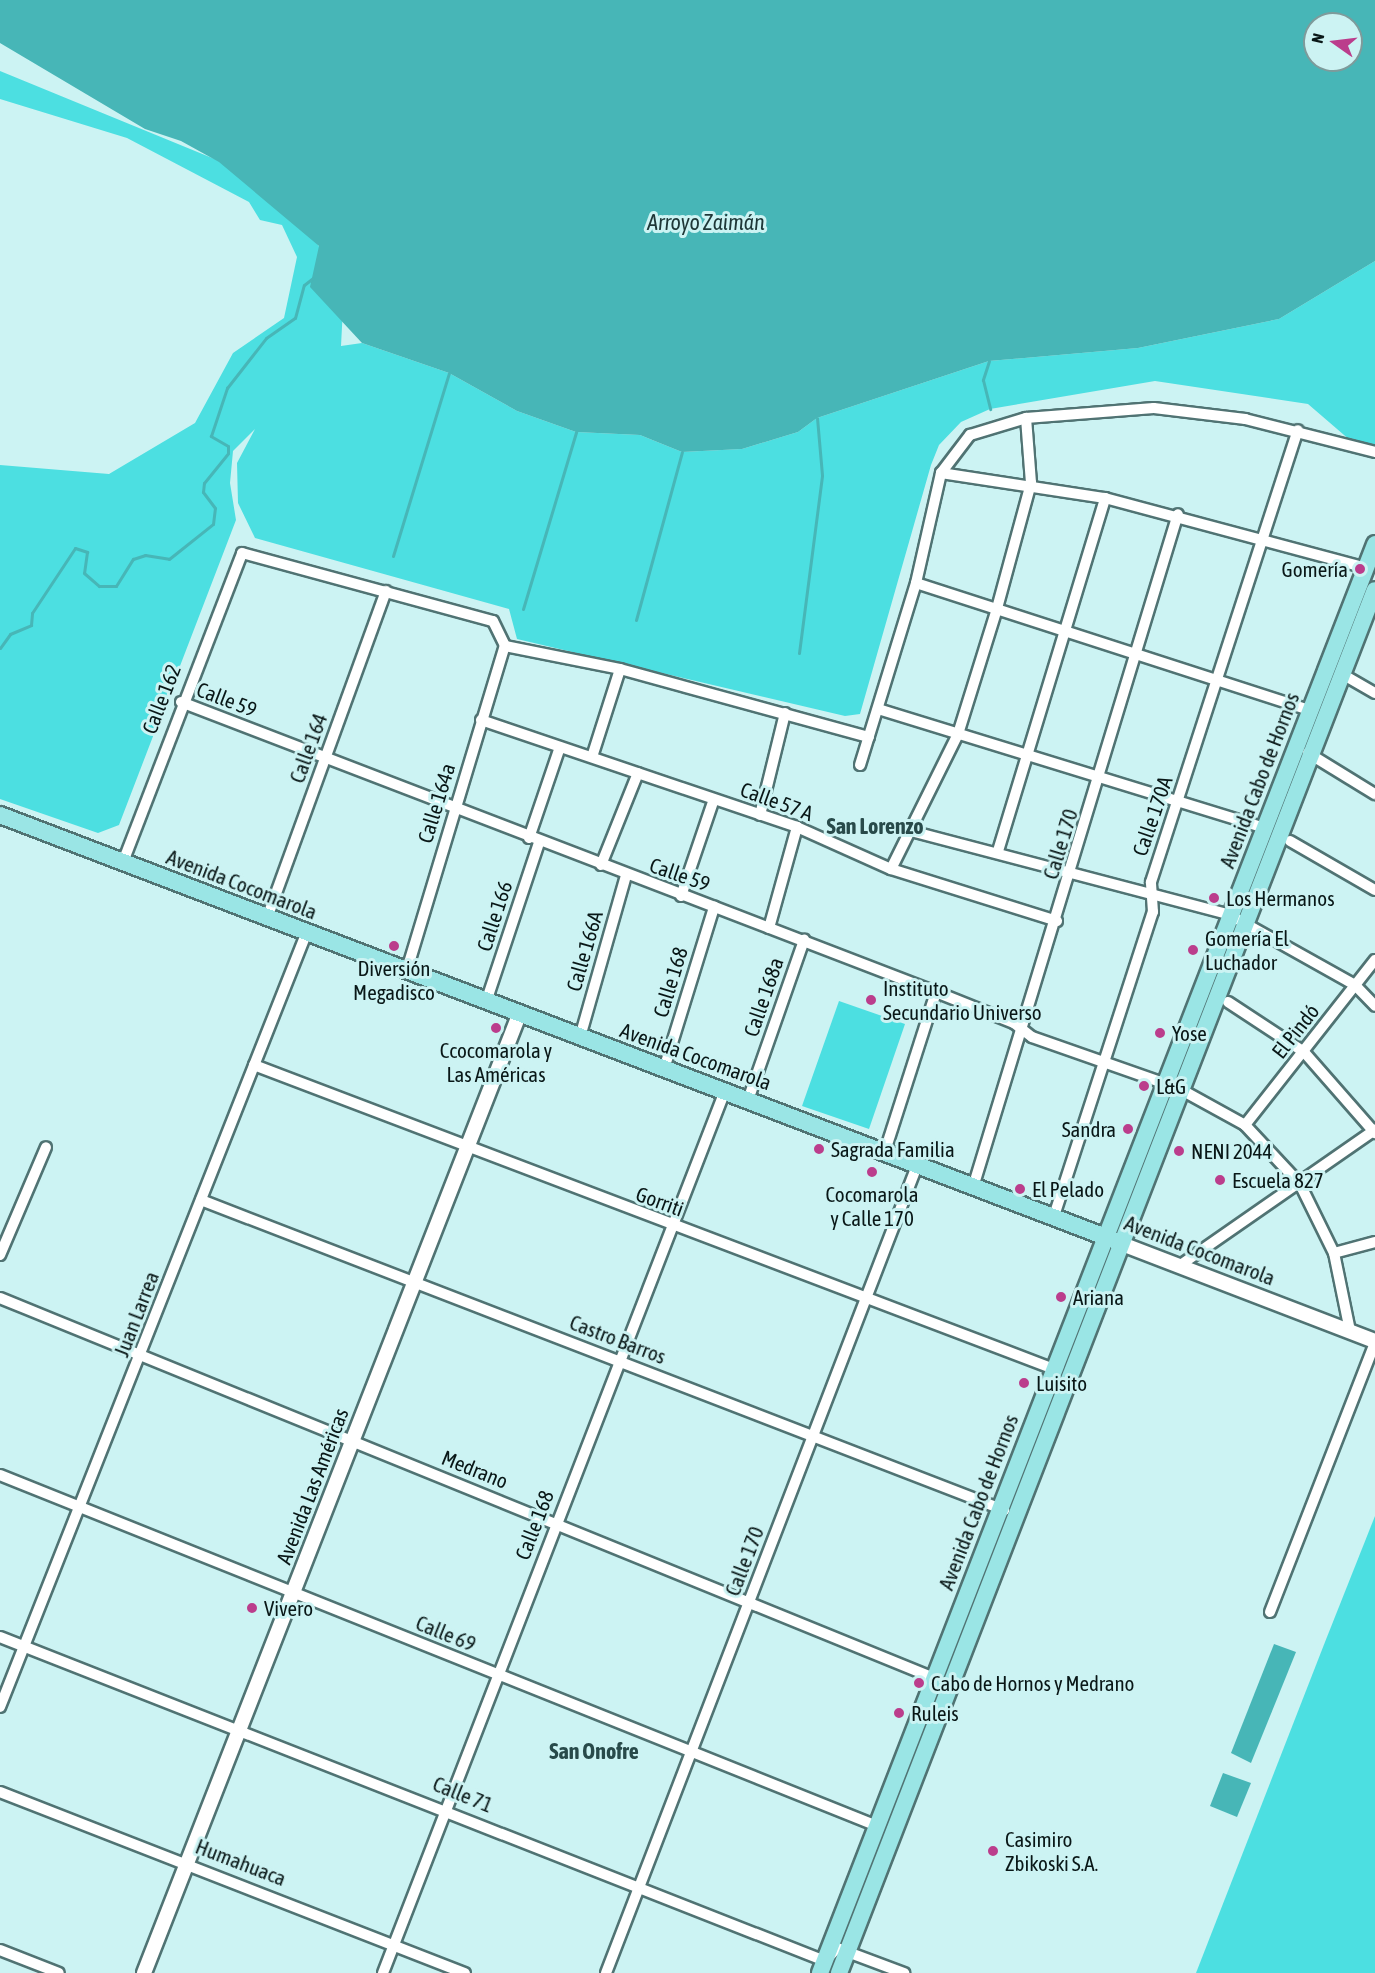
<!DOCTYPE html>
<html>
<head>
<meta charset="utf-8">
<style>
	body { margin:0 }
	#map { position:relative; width:1375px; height:1973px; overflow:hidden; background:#ccf3f3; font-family:"Asap Condensed",sans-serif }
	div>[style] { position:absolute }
	.green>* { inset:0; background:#4cdfe1 }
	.water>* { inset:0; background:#47b6b7 }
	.stream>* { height:3px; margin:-1.5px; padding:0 1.5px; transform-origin:1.5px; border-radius:1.5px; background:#47b6b7 }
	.roads { filter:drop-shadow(2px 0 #507373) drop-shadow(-2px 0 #507373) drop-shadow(0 2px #507373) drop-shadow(0 -2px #507373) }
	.street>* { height:10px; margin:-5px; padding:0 5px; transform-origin:5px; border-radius:5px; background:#fff }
	.secondary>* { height:14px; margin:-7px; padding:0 7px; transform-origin:7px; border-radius:7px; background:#fff }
	.primary>* { height:16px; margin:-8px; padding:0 8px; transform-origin:8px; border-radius:8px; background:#9ae5e5 }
	.dots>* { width:16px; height:16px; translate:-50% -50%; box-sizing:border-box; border:3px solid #ccf3f3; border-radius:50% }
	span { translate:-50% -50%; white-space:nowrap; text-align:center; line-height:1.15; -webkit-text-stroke:6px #ccf3f3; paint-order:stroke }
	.poi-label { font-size:21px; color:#091717 }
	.right { translate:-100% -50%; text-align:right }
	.left { translate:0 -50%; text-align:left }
	.street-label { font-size:21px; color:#091717 }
	.water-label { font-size:22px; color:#1e3737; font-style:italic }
	.neighbourhood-label { font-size:22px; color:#284a4a; font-weight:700 }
	.north { position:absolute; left:1303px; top:12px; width:60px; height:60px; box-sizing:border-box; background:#ccf3f3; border:2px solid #7e9b9b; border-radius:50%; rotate:284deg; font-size:16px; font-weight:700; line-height:24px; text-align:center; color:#091717 }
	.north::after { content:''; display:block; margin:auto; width:21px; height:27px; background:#bb3d8c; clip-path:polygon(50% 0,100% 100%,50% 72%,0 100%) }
</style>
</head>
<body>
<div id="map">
	<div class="green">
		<i style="clip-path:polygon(0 71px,283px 187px,344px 288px,341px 346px,362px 343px,449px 373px,517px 411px,576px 432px,640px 435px,682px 452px,742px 449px,798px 432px,817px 418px,989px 361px,1138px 348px,1279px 319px,1375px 261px,1375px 447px,1351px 441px,1308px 404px,1155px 381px,990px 409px,961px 422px,939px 445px,931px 465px,860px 714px,845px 716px,517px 639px,509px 609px,255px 538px,238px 503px,237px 463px,255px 429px,233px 451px,230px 483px,236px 520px,119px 825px,98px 833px,0 799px,0 465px,109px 474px,195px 423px,233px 353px,284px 318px,297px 257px,282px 225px,260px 220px,249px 202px,127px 138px,0 99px)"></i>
		<i style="clip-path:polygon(839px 1001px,905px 1024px,869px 1129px,802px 1106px)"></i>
		<i style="clip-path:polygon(1375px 1516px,1375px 1973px,1196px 1973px,1325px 1642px)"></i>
	</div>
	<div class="water">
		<i style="clip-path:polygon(evenodd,0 0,1375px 0,1375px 261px,1279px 319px,1138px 348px,989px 361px,817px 418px,798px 432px,742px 449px,682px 452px,640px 435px,576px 432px,517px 411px,449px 373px,362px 343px,310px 287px,319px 246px,219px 162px,181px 141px,145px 129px,0 43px,0 0,1315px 24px,1351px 24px,1351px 60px,1315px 60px,1315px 24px)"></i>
		<i style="clip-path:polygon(1274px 1644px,1296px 1652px,1251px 1763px,1231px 1753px)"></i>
		<i style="clip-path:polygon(1223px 1773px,1251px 1783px,1237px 1817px,1210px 1806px)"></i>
	</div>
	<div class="stream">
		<i style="left:989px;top:361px;width:20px;rotate:108deg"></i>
		<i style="left:983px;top:380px;width:30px;rotate:76deg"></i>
		<i style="left:393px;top:556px;width:191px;rotate:-73deg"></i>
		<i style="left:523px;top:609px;width:185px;rotate:-73.3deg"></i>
		<i style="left:636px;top:620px;width:174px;rotate:-74.7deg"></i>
		<i style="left:0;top:648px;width:17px;rotate:-54deg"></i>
		<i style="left:10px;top:634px;width:23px;rotate:-23deg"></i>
		<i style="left:31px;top:625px;width:12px;rotate:-85deg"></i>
		<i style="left:32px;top:613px;width:78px;rotate:-56.5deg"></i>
		<i style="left:75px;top:548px;width:13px;rotate:18deg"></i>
		<i style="left:87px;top:552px;width:21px;rotate:98deg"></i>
		<i style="left:84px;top:573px;width:20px;rotate:41deg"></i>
		<i style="left:99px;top:586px;width:17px"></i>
		<i style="left:116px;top:586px;width:32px;rotate:-58deg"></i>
		<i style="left:133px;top:559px;width:13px;rotate:-18deg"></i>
		<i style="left:145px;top:555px;width:24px;rotate:9deg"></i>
		<i style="left:169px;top:559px;width:56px;rotate:-38.5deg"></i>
		<i style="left:213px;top:524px;width:16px;rotate:-83deg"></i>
		<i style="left:215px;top:508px;width:20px;rotate:-127deg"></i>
		<i style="left:203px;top:492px;width:9px;rotate:-84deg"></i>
		<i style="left:204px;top:483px;width:38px;rotate:-51deg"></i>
		<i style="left:228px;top:453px;width:7px;rotate:-90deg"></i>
		<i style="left:228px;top:446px;width:20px;rotate:-150deg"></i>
		<i style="left:211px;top:436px;width:51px;rotate:-71.6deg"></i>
		<i style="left:227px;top:388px;width:63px;rotate:-52deg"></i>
		<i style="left:266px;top:338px;width:35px;rotate:-35deg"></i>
		<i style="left:295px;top:318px;width:34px;rotate:-75deg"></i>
		<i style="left:304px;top:285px;width:11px;rotate:-38deg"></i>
		<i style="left:799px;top:653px;width:179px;rotate:-82.6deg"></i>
		<i style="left:822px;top:475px;width:57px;rotate:-95deg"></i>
	</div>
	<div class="roads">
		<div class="street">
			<i style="left:941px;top:473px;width:166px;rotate:8.7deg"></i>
			<i style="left:1105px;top:498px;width:270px;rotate:15deg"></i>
			<i style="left:916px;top:583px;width:414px;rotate:17.9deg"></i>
			<i style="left:505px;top:646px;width:117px;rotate:11.3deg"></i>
			<i style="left:620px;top:669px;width:258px;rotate:15.3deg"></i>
			<i style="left:1342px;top:674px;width:38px;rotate:30deg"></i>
			<i style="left:181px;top:702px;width:809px;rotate:21.01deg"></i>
			<i style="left:936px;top:992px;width:84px;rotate:21.7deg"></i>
			<i style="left:1014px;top:1023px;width:23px;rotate:38deg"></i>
			<i style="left:1032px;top:1037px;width:155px;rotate:19.3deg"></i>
			<i style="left:1178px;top:1088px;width:77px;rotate:28.9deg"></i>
			<i style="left:1245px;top:1125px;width:81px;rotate:47deg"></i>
			<i style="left:1300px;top:1184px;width:77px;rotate:63.8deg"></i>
			<i style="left:1334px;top:1253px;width:80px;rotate:78.4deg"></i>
			<i style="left:878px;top:709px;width:404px;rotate:17.1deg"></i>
			<i style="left:481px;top:720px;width:334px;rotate:18.7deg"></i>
			<i style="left:797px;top:827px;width:103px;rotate:24.1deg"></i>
			<i style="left:891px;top:869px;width:174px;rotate:17.4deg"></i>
			<i style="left:1308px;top:753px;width:79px;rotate:31.5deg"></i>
			<i style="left:592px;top:757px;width:92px;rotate:-72.3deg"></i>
			<i style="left:860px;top:765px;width:190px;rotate:-72.9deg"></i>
			<i style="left:916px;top:583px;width:113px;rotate:-77.2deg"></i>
			<i style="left:941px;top:473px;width:48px;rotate:-52.7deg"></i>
			<i style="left:970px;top:435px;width:59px;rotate:-16.9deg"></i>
			<i style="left:1026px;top:418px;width:128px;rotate:-4.5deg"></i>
			<i style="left:1154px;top:408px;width:92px;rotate:6.9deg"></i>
			<i style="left:1245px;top:419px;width:134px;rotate:14.2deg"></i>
			<i style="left:760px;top:815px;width:105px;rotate:-76.2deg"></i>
			<i style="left:907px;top:830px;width:334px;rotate:14.7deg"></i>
			<i style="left:1230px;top:915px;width:143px;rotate:29.2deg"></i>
			<i style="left:1355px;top:985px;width:29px;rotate:46deg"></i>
			<i style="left:529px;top:838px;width:96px;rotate:-71.2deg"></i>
			<i style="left:1290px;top:841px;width:98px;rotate:30deg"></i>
			<i style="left:998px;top:851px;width:369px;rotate:-73.1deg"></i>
			<i style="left:123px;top:862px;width:331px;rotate:-68.9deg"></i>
			<i style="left:242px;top:553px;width:260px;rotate:15.2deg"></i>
			<i style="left:493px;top:621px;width:28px;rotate:64deg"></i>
			<i style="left:601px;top:865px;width:99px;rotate:-68.1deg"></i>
			<i style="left:891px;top:869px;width:151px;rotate:-63.6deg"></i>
			<i style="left:958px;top:734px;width:128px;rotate:-72.7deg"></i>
			<i style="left:996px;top:612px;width:134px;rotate:-74.8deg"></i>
			<i style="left:1031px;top:483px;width:65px;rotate:-94.4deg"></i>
			<i style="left:681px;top:896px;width:102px;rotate:-71.2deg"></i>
			<i style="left:267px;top:918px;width:348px;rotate:-70deg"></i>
			<i style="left:769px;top:928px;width:105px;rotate:-74.5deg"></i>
			<i style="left:406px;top:973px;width:342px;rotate:-73.2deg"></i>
			<i style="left:486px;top:1002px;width:168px;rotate:-71.6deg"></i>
			<i style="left:1228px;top:1002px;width:91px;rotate:33.3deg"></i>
			<i style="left:1304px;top:1052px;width:108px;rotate:48.8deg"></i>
			<i style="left:580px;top:1037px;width:167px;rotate:-74.1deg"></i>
			<i style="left:254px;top:1065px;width:856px;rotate:20.81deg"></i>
			<i style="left:664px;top:1069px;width:170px;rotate:-72.8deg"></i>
			<i style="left:748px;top:1100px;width:170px;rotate:-70.7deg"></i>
			<i style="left:1245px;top:1125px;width:210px;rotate:-51.8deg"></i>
			<i style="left:885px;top:1151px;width:167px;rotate:-72.2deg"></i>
			<i style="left:974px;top:1184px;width:700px;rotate:-73.07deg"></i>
			<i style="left:201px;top:1200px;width:861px;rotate:21.11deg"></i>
			<i style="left:1054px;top:1216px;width:320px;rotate:-72deg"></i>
			<i style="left:1153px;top:912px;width:30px;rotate:-94deg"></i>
			<i style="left:1151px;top:882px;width:475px;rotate:-72deg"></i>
			<i style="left:1334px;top:1253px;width:42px;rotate:-15deg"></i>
			<i style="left:0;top:1255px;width:117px;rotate:-66.9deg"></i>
			<i style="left:1179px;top:1266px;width:239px;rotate:-34.8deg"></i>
			<i style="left:0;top:1298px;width:1008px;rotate:22.14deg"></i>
			<i style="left:0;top:1475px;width:945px;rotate:21.81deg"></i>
			<i style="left:1270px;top:1612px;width:290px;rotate:-68.7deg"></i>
			<i style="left:0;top:1637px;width:886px;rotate:21.44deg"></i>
			<i style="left:825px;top:1961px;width:18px;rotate:-47deg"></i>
			<i style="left:837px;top:1948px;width:72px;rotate:20.5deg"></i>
			<i style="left:0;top:1707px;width:831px;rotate:-68.4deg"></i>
			<i style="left:0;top:1792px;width:499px;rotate:21.3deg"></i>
			<i style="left:0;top:1950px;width:63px;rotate:21.3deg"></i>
			<i style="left:383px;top:1973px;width:946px;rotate:-68.81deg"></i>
			<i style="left:606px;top:1973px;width:868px;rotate:-68.93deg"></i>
		</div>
		<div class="secondary">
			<i style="left:1122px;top:1244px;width:271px;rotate:21deg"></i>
			<i style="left:144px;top:1973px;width:1029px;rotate:-68.62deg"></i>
		</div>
		<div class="primary">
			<i style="left:0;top:815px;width:1195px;rotate:20.89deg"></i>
			<i style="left:820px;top:1973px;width:1533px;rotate:-68.77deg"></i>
			<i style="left:839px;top:1973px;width:1483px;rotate:-68.82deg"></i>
		</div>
	</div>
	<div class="dots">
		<i style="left:1360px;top:569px;background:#bb3d8c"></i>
		<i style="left:1214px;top:898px;background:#bb3d8c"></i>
		<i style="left:394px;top:946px;background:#bb3d8c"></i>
		<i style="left:1193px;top:950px;background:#bb3d8c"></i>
		<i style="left:871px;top:1000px;background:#bb3d8c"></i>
		<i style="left:496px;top:1028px;background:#bb3d8c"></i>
		<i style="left:1160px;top:1033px;background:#bb3d8c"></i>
		<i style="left:1144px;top:1086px;background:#bb3d8c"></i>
		<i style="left:1128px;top:1129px;background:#bb3d8c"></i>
		<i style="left:819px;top:1149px;background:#bb3d8c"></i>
		<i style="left:1179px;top:1151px;background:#bb3d8c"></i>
		<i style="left:872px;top:1172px;background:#bb3d8c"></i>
		<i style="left:1220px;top:1180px;background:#bb3d8c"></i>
		<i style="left:1020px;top:1189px;background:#bb3d8c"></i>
		<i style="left:1061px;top:1297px;background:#bb3d8c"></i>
		<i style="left:1024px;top:1383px;background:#bb3d8c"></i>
		<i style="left:252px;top:1608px;background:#bb3d8c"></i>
		<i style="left:919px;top:1683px;background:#bb3d8c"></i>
		<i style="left:899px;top:1713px;background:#bb3d8c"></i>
		<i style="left:993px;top:1851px;background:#bb3d8c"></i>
	</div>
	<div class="poi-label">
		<span class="right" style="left:1348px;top:569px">Gomería</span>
		<span class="left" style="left:1226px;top:898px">Los Hermanos</span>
		<span class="left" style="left:1205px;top:950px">Gomería El<br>Luchador</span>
		<span style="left:394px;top:980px">Diversión<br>Megadisco</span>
		<span class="left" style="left:883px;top:1000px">Instituto<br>Secundario Universo</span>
		<span class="left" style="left:1172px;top:1033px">Yose</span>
		<span style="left:496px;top:1062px">Ccocomarola y<br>Las Américas</span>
		<span class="left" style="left:1156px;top:1086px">L&amp;G</span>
		<span class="right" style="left:1116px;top:1129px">Sandra</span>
		<span class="left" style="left:831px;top:1149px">Sagrada Familia</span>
		<span class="left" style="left:1191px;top:1151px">NENI 2044</span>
		<span class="left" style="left:1232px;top:1180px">Escuela 827</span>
		<span class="left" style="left:1032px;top:1189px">El Pelado</span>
		<span style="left:872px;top:1206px">Cocomarola<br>y Calle 170</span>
		<span class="left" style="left:1073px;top:1297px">Ariana</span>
		<span class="left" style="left:1036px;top:1383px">Luisito</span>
		<span class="left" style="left:264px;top:1608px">Vivero</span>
		<span class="left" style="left:931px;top:1683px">Cabo de Hornos y Medrano</span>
		<span class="left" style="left:911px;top:1713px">Ruleis</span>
		<span class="left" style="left:1005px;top:1851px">Casimiro<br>Zbikoski S.A.</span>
	</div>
	<div class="street-label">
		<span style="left:161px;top:699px;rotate:-69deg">Calle 162</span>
		<span style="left:227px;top:699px;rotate:21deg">Calle 59</span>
		<span style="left:308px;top:748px;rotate:-70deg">Calle 164</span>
		<span style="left:1259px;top:780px;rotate:-69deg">Avenida Cabo de Hornos</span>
		<span style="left:777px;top:801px;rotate:20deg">Calle 57 A</span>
		<span style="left:436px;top:803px;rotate:-73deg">Calle 164a</span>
		<span style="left:1152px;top:816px;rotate:-71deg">Calle 170A</span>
		<span style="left:1060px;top:844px;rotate:-73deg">Calle 170</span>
		<span style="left:680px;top:874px;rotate:19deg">Calle 59</span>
		<span style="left:242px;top:884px;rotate:21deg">Avenida Cocomarola</span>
		<span style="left:494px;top:916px;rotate:-72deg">Calle 166</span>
		<span style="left:584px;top:951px;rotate:-74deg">Calle 166A</span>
		<span style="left:670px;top:982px;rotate:-73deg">Calle 168</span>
		<span style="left:763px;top:997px;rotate:-71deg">Calle 168a</span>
		<span style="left:1295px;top:1031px;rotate:-52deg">El Pindó</span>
		<span style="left:696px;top:1056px;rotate:20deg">Avenida Cocomarola</span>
		<span style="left:660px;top:1201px;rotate:20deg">Gorriti</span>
		<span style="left:1200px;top:1250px;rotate:21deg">Avenida Cocomarola</span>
		<span style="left:136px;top:1314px;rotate:-69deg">Juan Larrea</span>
		<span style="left:618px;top:1339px;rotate:21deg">Castro Barros</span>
		<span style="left:475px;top:1469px;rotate:22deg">Medrano</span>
		<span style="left:312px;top:1486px;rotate:-69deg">Avenida Las Américas</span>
		<span style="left:978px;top:1502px;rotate:-69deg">Avenida Cabo de Hornos</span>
		<span style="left:534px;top:1525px;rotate:-69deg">Calle 168</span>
		<span style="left:744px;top:1561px;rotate:-69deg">Calle 170</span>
		<span style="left:446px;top:1633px;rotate:22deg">Calle 69</span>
		<span style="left:463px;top:1794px;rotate:22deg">Calle 71</span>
		<span style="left:241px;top:1862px;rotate:21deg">Humahuaca</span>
	</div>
	<div class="water-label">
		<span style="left:706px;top:223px">Arroyo Zaimán</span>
	</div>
	<div class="neighbourhood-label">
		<span style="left:875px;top:827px">San Lorenzo</span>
		<span style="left:594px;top:1752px">San Onofre</span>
	</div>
	<div class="north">N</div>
</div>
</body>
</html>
